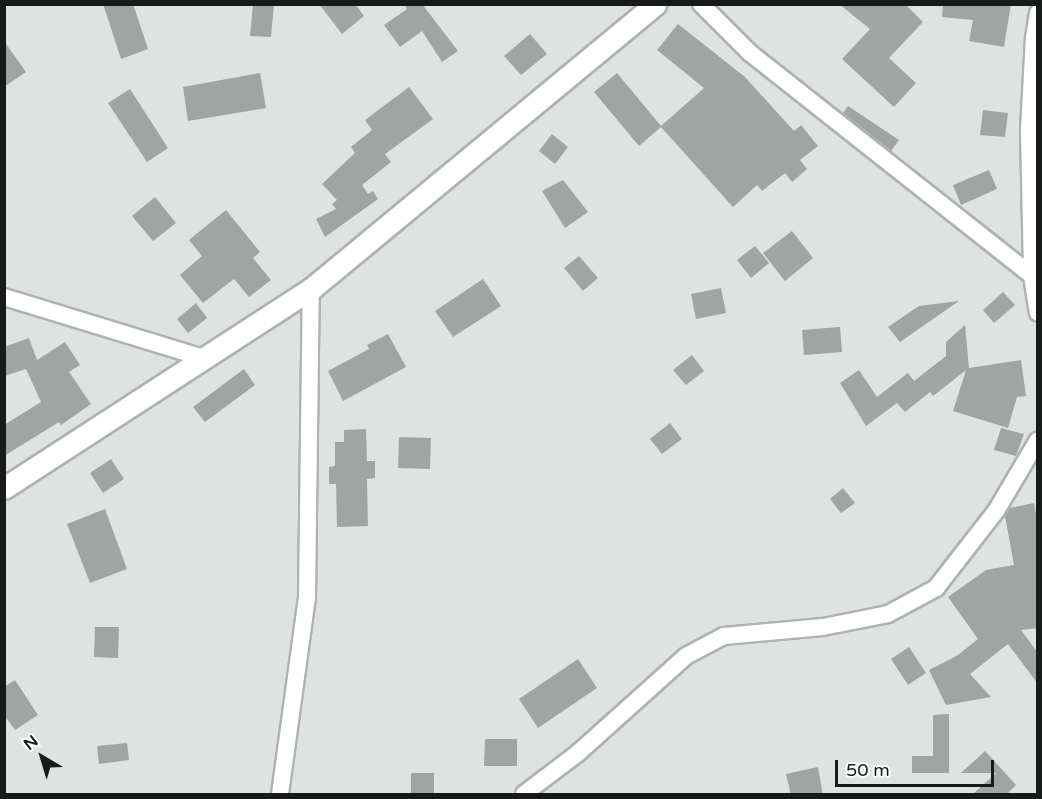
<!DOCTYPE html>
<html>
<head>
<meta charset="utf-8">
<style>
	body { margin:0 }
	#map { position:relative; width:1042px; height:799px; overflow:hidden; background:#dee3e1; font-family:"Varela Round",sans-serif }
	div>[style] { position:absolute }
	.building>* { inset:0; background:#a0a4a3 }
	.roads { filter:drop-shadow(2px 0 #afb2b1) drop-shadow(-2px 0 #afb2b1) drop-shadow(0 2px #afb2b1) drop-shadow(0 -2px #afb2b1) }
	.minor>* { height:16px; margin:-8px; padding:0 8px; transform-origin:8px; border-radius:8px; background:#fff }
	.tertiary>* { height:21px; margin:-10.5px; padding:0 10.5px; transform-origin:10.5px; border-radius:10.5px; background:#fff }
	span { translate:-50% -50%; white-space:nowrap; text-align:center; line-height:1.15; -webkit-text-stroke:5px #fff; paint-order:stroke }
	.frame { position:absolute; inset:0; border:6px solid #181a19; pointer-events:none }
	.north { position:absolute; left:12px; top:727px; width:60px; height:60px; -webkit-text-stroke:4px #fff; paint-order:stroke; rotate:322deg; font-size:16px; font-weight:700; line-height:24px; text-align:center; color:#181a19 }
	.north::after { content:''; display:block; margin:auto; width:21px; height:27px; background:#181a19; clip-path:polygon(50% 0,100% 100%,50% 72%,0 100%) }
	.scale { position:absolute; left:835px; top:760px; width:159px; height:27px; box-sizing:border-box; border:3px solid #181a19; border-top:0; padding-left:8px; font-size:18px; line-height:21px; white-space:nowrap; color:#181a19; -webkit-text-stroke:4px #fff; paint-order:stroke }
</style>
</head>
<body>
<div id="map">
	<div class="building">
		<i style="clip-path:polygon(103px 4px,133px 4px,148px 49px,121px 59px)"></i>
		<i style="clip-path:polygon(253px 4px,274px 4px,271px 37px,250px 36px)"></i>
		<i style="clip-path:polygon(319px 4px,355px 4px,364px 16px,342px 34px)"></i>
		<i style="clip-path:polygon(404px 4px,422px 4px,458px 51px,442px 62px,422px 31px,400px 47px,384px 25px,407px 9px)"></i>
		<i style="clip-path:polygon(839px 4px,905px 4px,923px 22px,889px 58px,916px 83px,894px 107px,842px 59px,870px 29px)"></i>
		<i style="clip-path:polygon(943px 4px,1011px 4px,1004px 47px,969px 41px,973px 20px,942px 17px)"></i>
		<i style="clip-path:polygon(678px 24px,745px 77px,794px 131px,801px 125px,818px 146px,800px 160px,807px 169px,792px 182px,785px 173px,762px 191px,757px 185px,733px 207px,661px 127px,639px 146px,594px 92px,617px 73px,661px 126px,704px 88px,657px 50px)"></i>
		<i style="clip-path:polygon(530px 34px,547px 54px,521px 75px,504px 56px)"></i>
		<i style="clip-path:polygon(4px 41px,26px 72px,4px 87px)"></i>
		<i style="clip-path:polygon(260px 73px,266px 108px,188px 121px,183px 87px)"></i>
		<i style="clip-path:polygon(409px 87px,433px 119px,385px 154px,391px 162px,362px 185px,368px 194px,373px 191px,378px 199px,325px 237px,316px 219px,336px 209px,332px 204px,337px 200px,322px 184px,355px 153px,351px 147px,372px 130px,365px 120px)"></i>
		<i style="clip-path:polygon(130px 89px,168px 148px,147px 162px,108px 103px)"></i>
		<i style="clip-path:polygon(848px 106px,899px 140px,891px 151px,843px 113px)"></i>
		<i style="clip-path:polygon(983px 110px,1008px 113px,1005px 137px,980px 135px)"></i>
		<i style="clip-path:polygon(552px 134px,568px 147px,555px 164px,539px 151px)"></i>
		<i style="clip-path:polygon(989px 170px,997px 189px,961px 205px,953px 185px)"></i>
		<i style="clip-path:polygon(563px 180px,588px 212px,565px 228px,542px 191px)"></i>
		<i style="clip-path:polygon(155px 197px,176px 223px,153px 241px,132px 216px)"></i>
		<i style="clip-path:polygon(226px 210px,260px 252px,253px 258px,271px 280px,249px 297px,234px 279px,203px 303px,180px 275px,202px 256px,189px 240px)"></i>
		<i style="clip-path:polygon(792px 231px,813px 258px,785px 281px,763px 253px)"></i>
		<i style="clip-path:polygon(755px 246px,769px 263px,751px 278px,737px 260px)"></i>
		<i style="clip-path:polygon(579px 256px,598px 278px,583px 291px,564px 268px)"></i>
		<i style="clip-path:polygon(483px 279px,501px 306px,453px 337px,435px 311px)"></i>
		<i style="clip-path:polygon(721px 288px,726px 313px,696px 319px,691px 294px)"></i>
		<i style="clip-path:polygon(1003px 292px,1015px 305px,994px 323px,983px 310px)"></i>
		<i style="clip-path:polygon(959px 301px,900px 342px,888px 327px,919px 306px)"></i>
		<i style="clip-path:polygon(196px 303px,207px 318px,188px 333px,177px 319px)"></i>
		<i style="clip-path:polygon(965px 325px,969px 368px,1021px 360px,1026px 396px,1017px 397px,1008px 428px,953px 411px,966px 370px,933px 396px,930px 392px,905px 412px,897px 403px,866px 426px,840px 383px,859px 370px,877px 397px,908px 373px,914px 381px,946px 356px,946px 342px)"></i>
		<i style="clip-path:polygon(840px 327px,842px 352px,804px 355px,802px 330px)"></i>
		<i style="clip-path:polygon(388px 334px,406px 367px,343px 401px,328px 371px,369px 349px,367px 345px)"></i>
		<i style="clip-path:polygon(29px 338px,37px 360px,65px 342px,80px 365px,69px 372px,91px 404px,61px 425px,59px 422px,4px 456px,4px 425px,41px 402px,26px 369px,4px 376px,4px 347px)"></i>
		<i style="clip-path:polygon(692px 355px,704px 371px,686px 385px,673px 370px)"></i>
		<i style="clip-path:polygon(244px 369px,255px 385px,205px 422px,193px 407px)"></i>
		<i style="clip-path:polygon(670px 423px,682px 439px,662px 454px,650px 439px)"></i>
		<i style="clip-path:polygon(1001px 428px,1024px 434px,1016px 456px,994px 450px)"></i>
		<i style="clip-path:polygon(366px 429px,367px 461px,375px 461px,375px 478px,367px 479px,368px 526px,337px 527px,336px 484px,329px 484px,329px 467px,335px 466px,335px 442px,344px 442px,344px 430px)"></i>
		<i style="clip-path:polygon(399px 437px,431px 438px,430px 469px,398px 468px)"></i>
		<i style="clip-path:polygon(111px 459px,124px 479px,103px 493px,90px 473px)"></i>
		<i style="clip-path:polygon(843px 488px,855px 503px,841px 513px,830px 499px)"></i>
		<i style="clip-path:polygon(1034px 503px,1038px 524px,1038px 628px,1021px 630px,1038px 653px,1038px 684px,1008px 644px,970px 674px,991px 697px,946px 705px,929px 670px,958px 655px,978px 639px,948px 597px,986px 570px,1014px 565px,1005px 516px,1010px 508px)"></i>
		<i style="clip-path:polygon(105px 509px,127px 569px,90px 583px,67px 524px)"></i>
		<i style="clip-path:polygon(95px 627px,119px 627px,118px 658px,94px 657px)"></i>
		<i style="clip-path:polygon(909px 647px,926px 673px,908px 685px,891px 659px)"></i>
		<i style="clip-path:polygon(578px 659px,597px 688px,538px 728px,519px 699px)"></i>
		<i style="clip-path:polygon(15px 680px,38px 715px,15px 730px,4px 715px,4px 687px)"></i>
		<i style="clip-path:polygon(949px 714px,949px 773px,912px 773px,912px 756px,933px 756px,933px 715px)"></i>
		<i style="clip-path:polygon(485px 739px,517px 739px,517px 766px,484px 766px)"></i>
		<i style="clip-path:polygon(127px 743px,129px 760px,99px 764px,97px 746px)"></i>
		<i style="clip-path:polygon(985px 751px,1016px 785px,1006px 795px,972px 795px,996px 773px,961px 773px)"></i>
		<i style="clip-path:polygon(818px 767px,823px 795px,791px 795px,786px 774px)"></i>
		<i style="clip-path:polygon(411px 773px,434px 773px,434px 795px,411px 795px)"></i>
	</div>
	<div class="roads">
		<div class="minor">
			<i style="left:701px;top:4px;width:69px;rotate:45deg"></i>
			<i style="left:750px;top:53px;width:360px;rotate:38.3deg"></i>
			<i style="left:1038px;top:13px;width:24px;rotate:99deg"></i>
			<i style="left:1034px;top:37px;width:93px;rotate:93.1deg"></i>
			<i style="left:1029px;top:130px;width:146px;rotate:88.8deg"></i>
			<i style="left:1032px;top:276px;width:37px;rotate:81deg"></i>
			<i style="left:4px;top:297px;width:208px;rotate:17deg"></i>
			<i style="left:280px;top:794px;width:198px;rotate:-82.2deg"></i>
			<i style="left:307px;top:598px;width:309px;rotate:-89.3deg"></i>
			<i style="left:524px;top:794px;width:68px;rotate:-37.2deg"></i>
			<i style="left:578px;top:753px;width:145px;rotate:-41.9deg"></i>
			<i style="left:686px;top:656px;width:43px;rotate:-27.8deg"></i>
			<i style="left:724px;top:636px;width:99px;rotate:-5.2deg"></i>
			<i style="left:823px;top:627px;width:66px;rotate:-11.3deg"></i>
			<i style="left:888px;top:614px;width:55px;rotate:-28.4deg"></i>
			<i style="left:936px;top:588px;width:98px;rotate:-52.1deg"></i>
			<i style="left:996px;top:511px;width:82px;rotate:-59.4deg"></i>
		</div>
		<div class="tertiary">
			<i style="left:4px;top:488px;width:366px;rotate:-33deg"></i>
			<i style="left:311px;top:289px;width:447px;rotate:-39.6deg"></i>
		</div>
	</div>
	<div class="frame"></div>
	<div class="north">N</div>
	<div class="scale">50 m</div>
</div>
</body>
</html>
